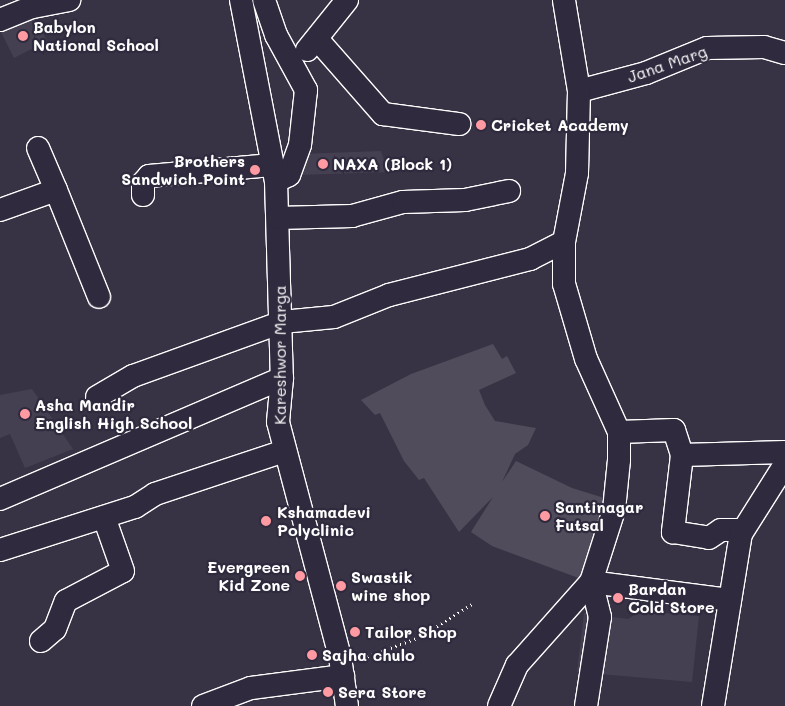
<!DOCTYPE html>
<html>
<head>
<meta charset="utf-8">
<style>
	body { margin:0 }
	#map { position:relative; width:785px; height:706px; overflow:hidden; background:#373345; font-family:Mali,sans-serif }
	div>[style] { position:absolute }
	.built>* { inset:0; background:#444051 }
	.green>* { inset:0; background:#514c5c }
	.path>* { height:3px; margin-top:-1.5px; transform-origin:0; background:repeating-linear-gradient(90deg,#fff 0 1px,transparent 0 5px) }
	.roads { filter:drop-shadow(1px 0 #fff) drop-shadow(-1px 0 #fff) drop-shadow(0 1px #fff) drop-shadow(0 -1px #fff) }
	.minor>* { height:22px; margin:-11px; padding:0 11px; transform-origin:11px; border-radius:11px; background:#2f2a3d }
	.dots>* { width:14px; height:14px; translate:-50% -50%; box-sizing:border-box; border:2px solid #2f2a3d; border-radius:50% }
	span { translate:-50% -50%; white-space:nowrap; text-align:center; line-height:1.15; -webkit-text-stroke:4.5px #2f2a3d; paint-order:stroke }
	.poi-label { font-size:16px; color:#fff; font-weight:700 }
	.left { translate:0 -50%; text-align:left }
	.right { translate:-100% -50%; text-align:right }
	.street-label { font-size:16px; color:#fff }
</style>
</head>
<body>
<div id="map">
	<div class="built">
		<i style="clip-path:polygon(33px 13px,47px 41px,14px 58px,0 30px)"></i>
		<i style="clip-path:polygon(381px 151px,388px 172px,297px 175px,300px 154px)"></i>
		<i style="clip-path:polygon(32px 389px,73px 449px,25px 468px,10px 434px,0 438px,0 395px)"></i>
		<i style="clip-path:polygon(642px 611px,699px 616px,692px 682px,577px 672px,584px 613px,628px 619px)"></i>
	</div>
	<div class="green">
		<i style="clip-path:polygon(493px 344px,502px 359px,507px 356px,516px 373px,479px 390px,485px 405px,495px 421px,536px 428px,528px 445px,515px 454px,502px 482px,516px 461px,572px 488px,614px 501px,584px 580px,492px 546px,471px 532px,493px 497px,459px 532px,424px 478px,419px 480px,404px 461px,380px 413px,375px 415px,361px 400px,411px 374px)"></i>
	</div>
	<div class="path">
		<i style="left:358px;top:660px;width:66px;rotate:-20.4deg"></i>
		<i style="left:420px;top:637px;width:62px;rotate:-32.4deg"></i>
	</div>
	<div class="roads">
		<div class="minor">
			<i style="left:241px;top:0;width:184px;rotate:79.1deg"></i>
			<i style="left:276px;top:181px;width:197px;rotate:88.3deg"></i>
			<i style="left:282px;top:378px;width:44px;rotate:95.2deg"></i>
			<i style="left:278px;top:422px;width:243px;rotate:75.2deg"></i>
			<i style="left:340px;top:657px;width:49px;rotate:81.9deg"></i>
			<i style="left:264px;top:0;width:37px;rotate:71deg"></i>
			<i style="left:276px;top:35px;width:63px;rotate:61.4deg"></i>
			<i style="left:306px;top:90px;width:55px;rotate:96.2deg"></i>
			<i style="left:300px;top:145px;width:32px;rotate:110deg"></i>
			<i style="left:289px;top:175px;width:14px;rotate:155deg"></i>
			<i style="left:0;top:20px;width:35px;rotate:-22deg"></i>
			<i style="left:33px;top:7px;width:37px;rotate:-11deg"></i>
			<i style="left:317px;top:39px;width:100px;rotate:48.7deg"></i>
			<i style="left:383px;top:114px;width:77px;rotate:7.5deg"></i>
			<i style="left:307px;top:50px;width:64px;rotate:-51.3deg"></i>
			<i style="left:579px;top:91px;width:69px;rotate:-15deg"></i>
			<i style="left:646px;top:73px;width:66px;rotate:-22.3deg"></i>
			<i style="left:707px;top:48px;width:57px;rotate:-1deg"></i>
			<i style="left:764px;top:47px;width:22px;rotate:16deg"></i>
			<i style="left:38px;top:148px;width:46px;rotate:66.8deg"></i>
			<i style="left:143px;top:195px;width:12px;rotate:-90deg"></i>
			<i style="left:143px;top:183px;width:9px;rotate:-49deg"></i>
			<i style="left:149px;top:176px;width:123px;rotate:-5.1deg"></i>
			<i style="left:0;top:210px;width:59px;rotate:-19.7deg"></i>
			<i style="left:56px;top:190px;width:115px;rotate:68.1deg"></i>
			<i style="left:278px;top:218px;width:74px;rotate:-1.5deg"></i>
			<i style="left:352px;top:216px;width:53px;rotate:-15.4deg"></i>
			<i style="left:403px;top:202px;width:62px;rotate:-1.8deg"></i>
			<i style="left:465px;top:200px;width:45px;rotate:-11.6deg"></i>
			<i style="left:97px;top:397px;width:42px;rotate:-30.3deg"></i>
			<i style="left:133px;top:376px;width:158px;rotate:-19.9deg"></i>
			<i style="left:282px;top:322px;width:52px;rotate:-5.5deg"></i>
			<i style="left:334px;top:317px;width:59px;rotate:-21.8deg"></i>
			<i style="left:389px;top:295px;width:146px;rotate:-14.3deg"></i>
			<i style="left:530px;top:259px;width:38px;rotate:-27deg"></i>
			<i style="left:619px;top:432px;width:55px;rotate:-2.1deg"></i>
			<i style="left:674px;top:430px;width:26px;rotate:72deg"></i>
			<i style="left:682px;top:455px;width:103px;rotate:-1.7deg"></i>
			<i style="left:682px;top:455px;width:78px;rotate:96.7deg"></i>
			<i style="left:673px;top:532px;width:36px;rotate:9deg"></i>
			<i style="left:709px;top:538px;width:14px;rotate:-34deg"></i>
			<i style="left:721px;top:530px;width:21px"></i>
			<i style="left:0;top:499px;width:307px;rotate:-23.2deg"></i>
			<i style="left:0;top:550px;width:142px;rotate:-17.7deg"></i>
			<i style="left:135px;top:507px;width:24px;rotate:-33deg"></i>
			<i style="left:155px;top:494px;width:136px;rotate:-18.4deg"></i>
			<i style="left:41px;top:641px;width:18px;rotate:-41deg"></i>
			<i style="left:55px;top:629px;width:30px;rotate:-69deg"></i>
			<i style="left:66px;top:601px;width:64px;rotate:-27.8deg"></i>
			<i style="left:123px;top:571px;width:57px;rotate:-109.4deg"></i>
			<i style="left:203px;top:706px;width:51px;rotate:-20.6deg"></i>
			<i style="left:251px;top:688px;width:93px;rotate:-7.4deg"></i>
			<i style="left:499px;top:706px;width:45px;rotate:-66.3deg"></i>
			<i style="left:517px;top:665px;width:111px;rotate:-48.3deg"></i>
			<i style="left:591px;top:582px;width:76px;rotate:-72.3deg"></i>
			<i style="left:614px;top:510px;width:50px;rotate:-84.3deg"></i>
			<i style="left:619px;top:460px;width:28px;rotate:-90deg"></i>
			<i style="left:619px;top:432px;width:80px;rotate:-114.3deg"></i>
			<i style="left:586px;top:359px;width:78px;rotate:-106.3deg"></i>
			<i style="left:564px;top:284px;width:42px;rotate:-90deg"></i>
			<i style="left:564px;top:242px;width:70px;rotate:-79.3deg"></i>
			<i style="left:577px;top:173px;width:82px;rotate:-88.6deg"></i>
			<i style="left:579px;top:91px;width:92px;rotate:-99.4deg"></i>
			<i style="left:586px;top:706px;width:90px;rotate:-81.1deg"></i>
			<i style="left:600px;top:617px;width:36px;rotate:-104deg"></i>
			<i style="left:591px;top:582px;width:140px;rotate:7.4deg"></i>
			<i style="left:713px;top:706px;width:174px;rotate:-80.8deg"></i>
			<i style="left:741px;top:534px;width:83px;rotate:-57.8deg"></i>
		</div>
	</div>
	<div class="dots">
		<i style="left:23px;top:36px;background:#ff9aa2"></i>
		<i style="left:481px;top:125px;background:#ff9aa2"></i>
		<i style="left:323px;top:164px;background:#ff9aa2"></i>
		<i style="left:255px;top:170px;background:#ff9aa2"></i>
		<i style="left:25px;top:414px;background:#ff9aa2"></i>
		<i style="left:545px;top:516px;background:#ff9aa2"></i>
		<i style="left:266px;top:521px;background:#ff9aa2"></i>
		<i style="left:300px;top:576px;background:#ff9aa2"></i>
		<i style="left:341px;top:586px;background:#ff9aa2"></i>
		<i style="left:618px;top:598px;background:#ff9aa2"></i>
		<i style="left:355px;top:632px;background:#ff9aa2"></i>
		<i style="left:312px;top:655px;background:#ff9aa2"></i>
		<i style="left:328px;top:692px;background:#ff9aa2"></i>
	</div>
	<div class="poi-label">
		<span class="left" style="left:33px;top:36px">Babylon<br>National School</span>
		<span class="left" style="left:491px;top:125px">Cricket Academy</span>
		<span class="right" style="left:245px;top:170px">Brothers<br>Sandwich Point</span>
		<span class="left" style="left:333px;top:164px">NAXA (Block 1)</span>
		<span class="left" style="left:35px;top:414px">Asha Mandir<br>English High School</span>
		<span class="left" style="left:555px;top:516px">Santinagar<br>Futsal</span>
		<span class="left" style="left:277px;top:521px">Kshamadevi<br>Polyclinic</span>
		<span class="right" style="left:290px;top:576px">Evergreen<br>Kid Zone</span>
		<span class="left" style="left:351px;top:586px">Swastik<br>wine shop</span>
		<span class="left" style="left:628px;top:598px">Bardan<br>Cold Store</span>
		<span class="left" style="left:365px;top:632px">Tailor Shop</span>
		<span class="left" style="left:322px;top:655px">Sajha chulo</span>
		<span class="left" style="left:338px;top:692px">Sera Store</span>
	</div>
	<div class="street-label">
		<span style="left:667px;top:64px;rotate:-19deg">Jana Marg</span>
		<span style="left:280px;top:355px;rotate:-90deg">Kareshwor Marga</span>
	</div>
</div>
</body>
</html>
